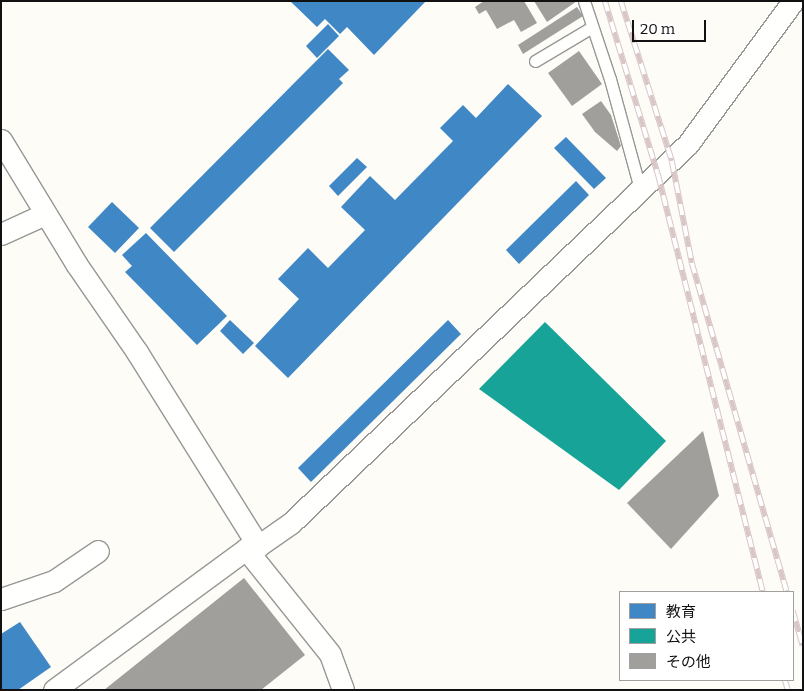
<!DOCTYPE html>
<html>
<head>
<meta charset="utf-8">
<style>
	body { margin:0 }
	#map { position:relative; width:804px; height:691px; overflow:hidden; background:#fdfcf7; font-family:Bitter,"Noto Sans JP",serif }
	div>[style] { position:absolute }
	.schools>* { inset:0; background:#3f88c5 }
	.public>* { inset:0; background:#17a398 }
	.building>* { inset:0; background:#a19f9c }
	.roads { filter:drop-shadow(1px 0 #979795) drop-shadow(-1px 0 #979795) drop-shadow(0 1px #979795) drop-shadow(0 -1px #979795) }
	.lane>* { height:11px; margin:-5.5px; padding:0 5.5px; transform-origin:5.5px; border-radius:5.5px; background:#fffffe }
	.street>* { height:21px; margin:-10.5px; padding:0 10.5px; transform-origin:10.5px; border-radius:10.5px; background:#fffffe }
	.rail>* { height:5.5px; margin-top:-2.75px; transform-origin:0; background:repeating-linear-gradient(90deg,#fff 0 11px,#d9c6c7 0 22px); box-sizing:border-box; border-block:1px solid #d9c6c7 }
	span { translate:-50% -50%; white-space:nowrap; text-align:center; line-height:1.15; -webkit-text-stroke:5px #fff; paint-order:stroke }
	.frame { position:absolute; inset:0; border:2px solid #111; pointer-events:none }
	.legend { position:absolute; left:619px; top:591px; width:175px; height:90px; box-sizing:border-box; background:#fff; border:1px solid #a0a0a0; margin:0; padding:6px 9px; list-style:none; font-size:15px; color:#111 }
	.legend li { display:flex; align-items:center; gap:10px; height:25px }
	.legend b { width:25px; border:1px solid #a0a0a0 }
	.scale { position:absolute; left:632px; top:20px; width:74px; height:22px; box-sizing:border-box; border:2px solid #111; border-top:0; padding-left:6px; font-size:15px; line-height:18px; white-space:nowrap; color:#111; -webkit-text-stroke:4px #fff; paint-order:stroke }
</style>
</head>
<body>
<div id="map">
	<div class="schools">
		<i style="clip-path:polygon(290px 1px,426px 1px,374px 55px,347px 27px,340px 34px,325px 19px,317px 27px)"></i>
		<i style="clip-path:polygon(328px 24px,339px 36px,317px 58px,306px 46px)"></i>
		<i style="clip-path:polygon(328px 49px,349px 70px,339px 79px,343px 83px,174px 252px,150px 228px)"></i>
		<i style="clip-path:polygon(508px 84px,542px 116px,288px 378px,255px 346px,299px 299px,278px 279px,308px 248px,328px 268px,365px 230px,341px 207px,370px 176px,395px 200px,453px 141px,440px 128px,463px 105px,476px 118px)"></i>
		<i style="clip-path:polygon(566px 137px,606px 178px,594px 189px,554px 148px)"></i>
		<i style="clip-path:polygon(357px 158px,367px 167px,338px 196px,329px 186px)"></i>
		<i style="clip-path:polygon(576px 181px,589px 195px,519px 264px,506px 250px)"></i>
		<i style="clip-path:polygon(112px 202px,139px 228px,115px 253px,88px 227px)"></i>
		<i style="clip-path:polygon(146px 233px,227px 316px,197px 345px,125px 272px,132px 266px,122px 255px)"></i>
		<i style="clip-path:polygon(230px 320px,254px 343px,243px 354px,220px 331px)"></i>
		<i style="clip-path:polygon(448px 320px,461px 334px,311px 482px,298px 468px)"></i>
		<i style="clip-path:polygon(20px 622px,51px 667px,18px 690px,1px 690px,1px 634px)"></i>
	</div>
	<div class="public">
		<i style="clip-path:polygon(545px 322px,666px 441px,619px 490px,479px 389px)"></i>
	</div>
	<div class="building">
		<i style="clip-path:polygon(484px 1px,524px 1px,537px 23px,521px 32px,514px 20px,497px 29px,486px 10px,479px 14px,475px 7px)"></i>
		<i style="clip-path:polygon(534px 1px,577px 1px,547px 22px)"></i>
		<i style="clip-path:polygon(577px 7px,583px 16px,523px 54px,518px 45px)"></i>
		<i style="clip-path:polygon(579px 51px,602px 84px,572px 106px,548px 73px)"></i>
		<i style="clip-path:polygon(601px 101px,611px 115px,621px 146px,617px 151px,595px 132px,582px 114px)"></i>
		<i style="clip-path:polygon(703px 431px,719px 496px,671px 549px,627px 503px)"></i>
		<i style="clip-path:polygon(244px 578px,305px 655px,261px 690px,104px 690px)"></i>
	</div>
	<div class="roads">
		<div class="lane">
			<i style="left:584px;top:1px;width:82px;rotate:71.6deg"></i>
			<i style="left:610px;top:79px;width:114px;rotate:74.7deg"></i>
			<i style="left:535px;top:61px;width:66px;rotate:-30.8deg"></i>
		</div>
		<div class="street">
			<i style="left:1px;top:140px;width:146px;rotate:58.7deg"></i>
			<i style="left:77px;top:265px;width:106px;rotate:55.4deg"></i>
			<i style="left:137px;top:352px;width:229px;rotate:58deg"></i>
			<i style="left:1px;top:234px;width:48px;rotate:-24.4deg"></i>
			<i style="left:246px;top:549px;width:134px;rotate:51.3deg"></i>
			<i style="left:330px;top:654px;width:38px;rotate:70deg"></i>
			<i style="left:1px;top:599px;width:56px;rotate:-18.8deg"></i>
			<i style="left:54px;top:581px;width:53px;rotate:-34.3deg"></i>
			<i style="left:54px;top:690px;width:238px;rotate:-36.3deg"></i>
			<i style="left:246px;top:549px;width:12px;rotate:-14deg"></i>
			<i style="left:258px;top:546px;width:40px;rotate:-34.9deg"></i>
			<i style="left:291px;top:523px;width:549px;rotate:-43.67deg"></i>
			<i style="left:688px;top:144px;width:177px;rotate:-53.7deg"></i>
		</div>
	</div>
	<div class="rail">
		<i style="left:605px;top:1px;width:181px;rotate:73deg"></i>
		<i style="left:658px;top:174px;width:431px;rotate:75.9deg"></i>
		<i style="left:621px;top:1px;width:168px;rotate:72.3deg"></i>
		<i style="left:672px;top:161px;width:104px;rotate:78.9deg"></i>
		<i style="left:692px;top:263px;width:342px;rotate:73.9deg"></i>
		<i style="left:793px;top:611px;width:36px;rotate:74deg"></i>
		<i style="left:785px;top:680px;width:10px;rotate:73deg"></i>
	</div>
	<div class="frame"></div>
	<ul class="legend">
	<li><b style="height:14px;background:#3f88c5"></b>教育</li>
	<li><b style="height:14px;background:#17a398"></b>公共</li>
	<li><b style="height:14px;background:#a19f9c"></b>その他</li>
	</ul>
	<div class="scale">20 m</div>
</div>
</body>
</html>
